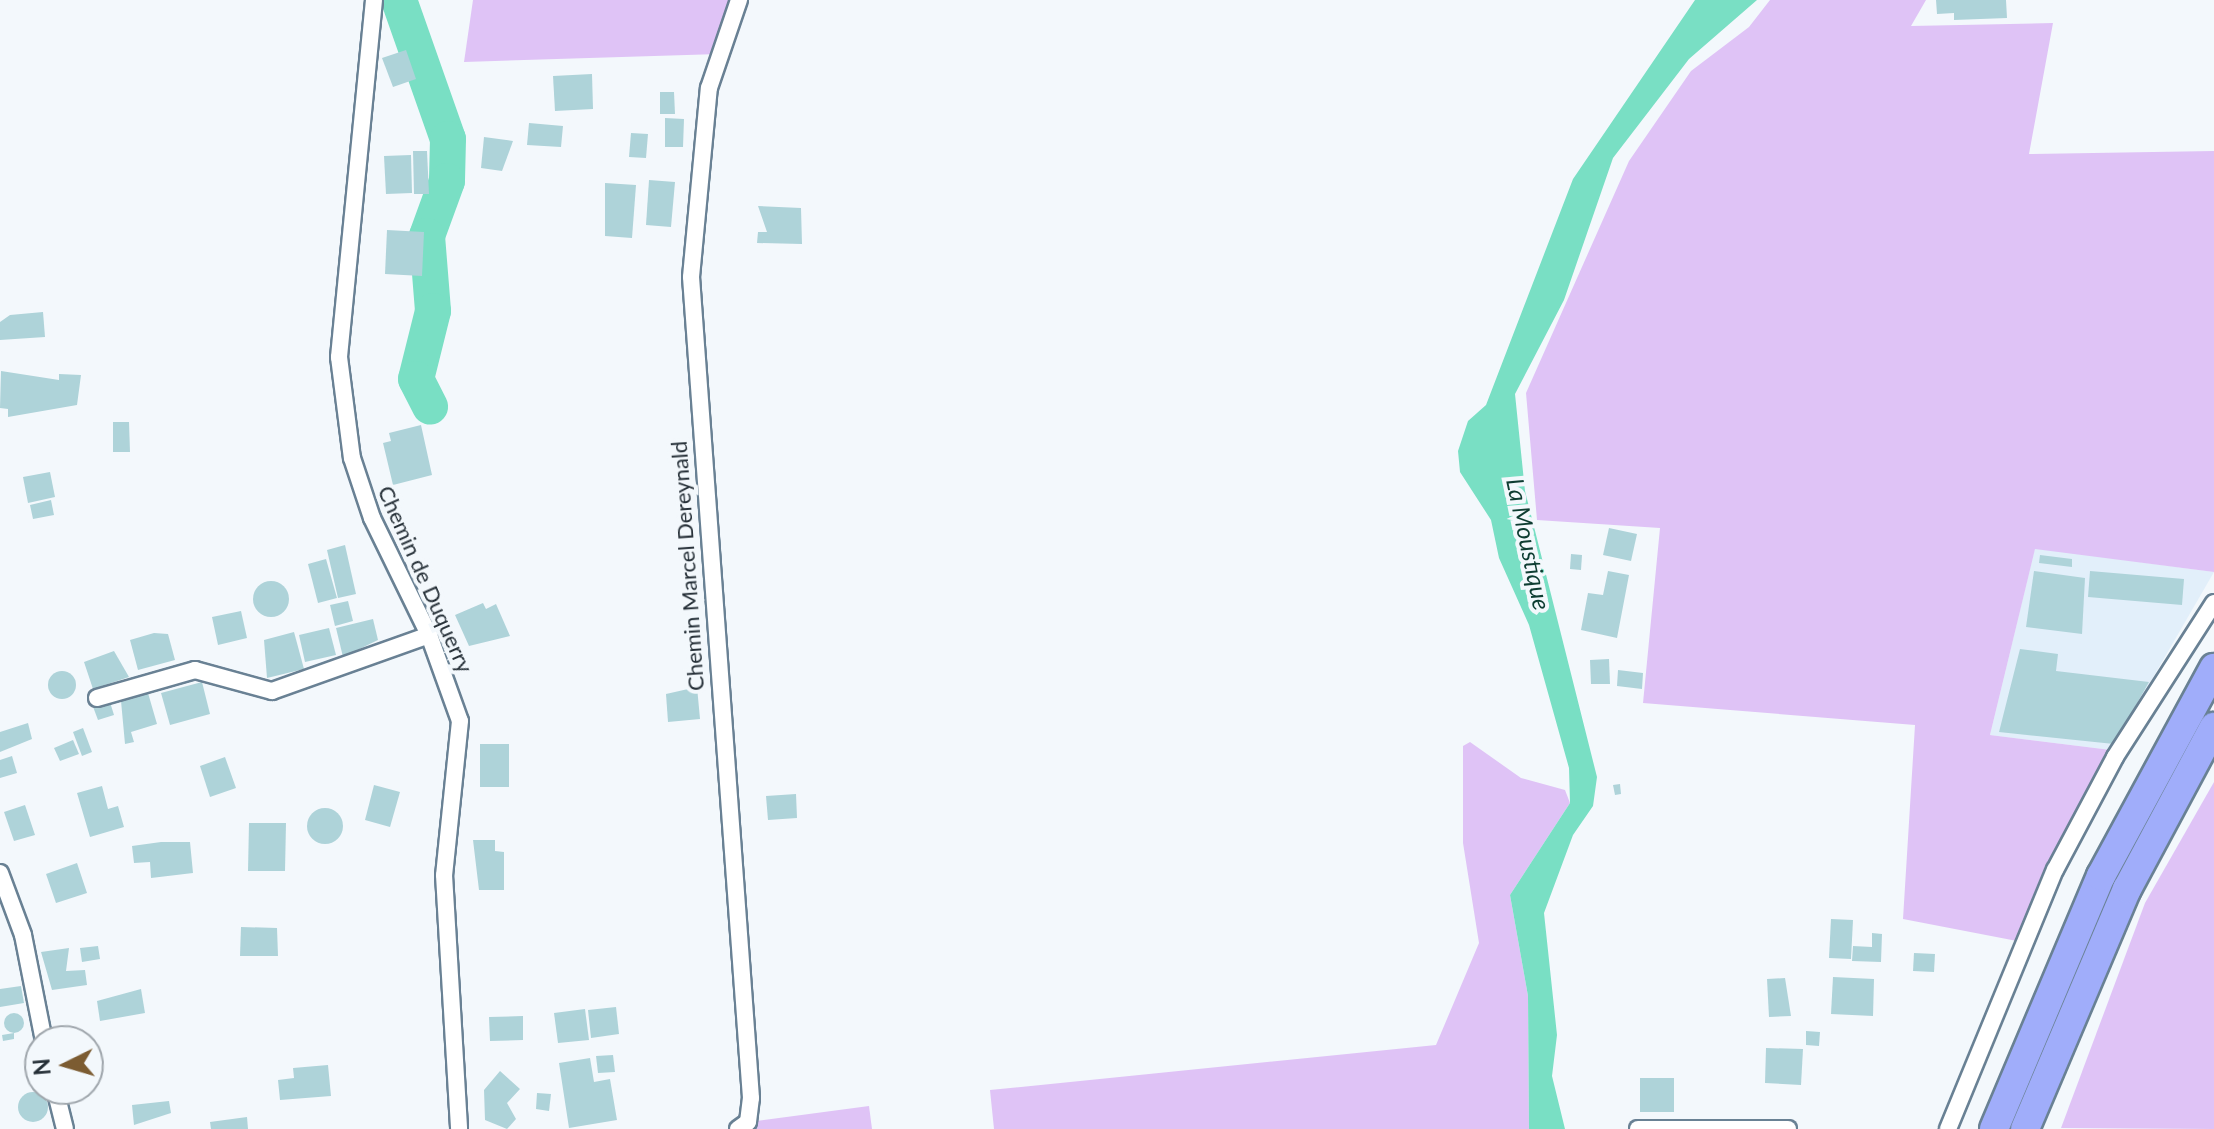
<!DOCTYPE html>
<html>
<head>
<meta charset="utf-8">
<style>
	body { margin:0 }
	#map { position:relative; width:2214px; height:1129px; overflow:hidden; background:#f3f8fc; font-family:Lato,sans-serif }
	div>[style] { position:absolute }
	.built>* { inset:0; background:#e2effa }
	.green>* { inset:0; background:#dfc3f6 }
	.water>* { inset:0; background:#79dfc4 }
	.river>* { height:36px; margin:-18px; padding:0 18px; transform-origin:18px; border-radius:18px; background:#79dfc4 }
	.building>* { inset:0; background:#aed3d9 }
	.round { border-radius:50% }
	.roads { filter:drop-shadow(2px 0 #698194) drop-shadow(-2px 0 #698194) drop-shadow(0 2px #698194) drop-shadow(0 -2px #698194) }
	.street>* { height:16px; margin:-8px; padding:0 8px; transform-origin:8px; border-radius:8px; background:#fff }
	.highway>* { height:28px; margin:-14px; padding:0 14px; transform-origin:14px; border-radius:14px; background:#a0adfa }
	span { translate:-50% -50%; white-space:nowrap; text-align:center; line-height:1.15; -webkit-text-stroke:8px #f3f8fc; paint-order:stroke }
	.street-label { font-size:22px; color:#242e36 }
	.water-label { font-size:24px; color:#0e3d32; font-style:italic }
	.north { position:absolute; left:24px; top:1025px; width:80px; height:80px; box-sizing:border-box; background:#f3f8fc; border:2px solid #a0a7ad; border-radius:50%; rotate:265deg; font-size:22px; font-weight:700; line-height:32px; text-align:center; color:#242e36 }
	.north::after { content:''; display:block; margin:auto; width:28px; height:36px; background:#7c5c32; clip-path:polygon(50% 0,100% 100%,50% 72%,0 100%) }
</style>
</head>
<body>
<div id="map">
	<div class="built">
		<i style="clip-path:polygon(2035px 548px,2214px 572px,2111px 750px,1990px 735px)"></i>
	</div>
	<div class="green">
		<i style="clip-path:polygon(473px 0,739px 0,719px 54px,464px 62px)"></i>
		<i style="clip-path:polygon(1770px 0,1926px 0,1911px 26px,2053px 23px,2029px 154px,2214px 151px,2214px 572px,2035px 549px,1990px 735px,2111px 750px,2017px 941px,1903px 919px,1915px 725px,1643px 703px,1660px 528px,1537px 520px,1526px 393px,1629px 161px,1691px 71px,1749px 27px)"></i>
		<i style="clip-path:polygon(1470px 742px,1521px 778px,1565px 790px,1570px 803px,1510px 895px,1528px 996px,1529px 1129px,994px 1129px,990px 1090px,1436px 1045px,1479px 943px,1463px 843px,1463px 746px)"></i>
		<i style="clip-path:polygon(2214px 782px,2214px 1129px,2061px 1128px,2145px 903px)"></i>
		<i style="clip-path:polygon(869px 1106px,872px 1129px,748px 1129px,748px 1122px)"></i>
	</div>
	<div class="water">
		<i style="clip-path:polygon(1695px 0,1757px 0,1689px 59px,1613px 158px,1564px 300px,1515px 394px,1525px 491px,1597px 777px,1593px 806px,1573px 835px,1544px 913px,1557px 1035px,1552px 1076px,1565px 1129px,1529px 1129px,1528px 996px,1510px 895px,1570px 803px,1569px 768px,1529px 625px,1499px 558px,1491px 520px,1460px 472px,1458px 451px,1468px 421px,1486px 405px,1573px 179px)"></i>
	</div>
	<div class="river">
		<i style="left:399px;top:0;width:147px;rotate:70.6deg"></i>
		<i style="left:448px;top:139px;width:42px;rotate:91.4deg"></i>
		<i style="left:447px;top:181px;width:59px;rotate:110deg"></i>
		<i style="left:427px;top:236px;width:75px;rotate:85.4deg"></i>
		<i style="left:433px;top:311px;width:70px;rotate:104deg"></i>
		<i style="left:416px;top:379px;width:31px;rotate:63deg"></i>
	</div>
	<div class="building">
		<i style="clip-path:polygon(1936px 0,2006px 0,2007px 18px,1954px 20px,1954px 13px,1937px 14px)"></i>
		<i style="clip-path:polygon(406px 50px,416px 79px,393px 87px,382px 58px)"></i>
		<i style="clip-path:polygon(592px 74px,593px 109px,555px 111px,553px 76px)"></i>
		<i style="clip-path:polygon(660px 92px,674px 92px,675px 114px,660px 114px)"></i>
		<i style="clip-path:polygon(665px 118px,684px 119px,683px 147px,665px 147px)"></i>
		<i style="clip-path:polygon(529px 123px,563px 126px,561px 147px,527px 145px)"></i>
		<i style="clip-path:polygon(631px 133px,648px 134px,646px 158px,629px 157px)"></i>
		<i style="clip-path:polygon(484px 137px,513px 141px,502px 171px,481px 168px)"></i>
		<i style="clip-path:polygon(413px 151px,427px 151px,429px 194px,414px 194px)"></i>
		<i style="clip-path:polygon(411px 155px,412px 193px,386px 194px,384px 156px)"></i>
		<i style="clip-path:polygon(649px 180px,675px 182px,671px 227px,646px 225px)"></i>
		<i style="clip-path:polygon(605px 183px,636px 185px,632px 238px,605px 236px)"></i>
		<i style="clip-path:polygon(758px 206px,801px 208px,802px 244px,757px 243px,758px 232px,767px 232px)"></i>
		<i style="clip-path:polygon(387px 230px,424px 232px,422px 276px,385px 274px)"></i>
		<i style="clip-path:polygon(43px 312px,45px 337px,0 340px,0 322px,10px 315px)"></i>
		<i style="clip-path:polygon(1px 371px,59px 380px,59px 374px,81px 375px,77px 405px,8px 417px,8px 409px,0 408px)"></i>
		<i style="clip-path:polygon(113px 422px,129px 422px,130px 452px,113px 452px)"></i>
		<i style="clip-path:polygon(421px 425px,432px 475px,393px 485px,383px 443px,391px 441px,389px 433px)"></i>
		<i style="clip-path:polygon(50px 472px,55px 497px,28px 503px,23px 477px)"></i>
		<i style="clip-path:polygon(51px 500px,54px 515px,33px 519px,30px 505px)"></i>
		<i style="clip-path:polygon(1609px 528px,1637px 534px,1631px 561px,1603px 555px)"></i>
		<i style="clip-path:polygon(345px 545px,356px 594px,338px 598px,327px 550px)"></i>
		<i style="clip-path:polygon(1571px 554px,1582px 555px,1581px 570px,1570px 569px)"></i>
		<i style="clip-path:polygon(2040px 555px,2072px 559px,2072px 567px,2039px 563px)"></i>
		<i style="clip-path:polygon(326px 559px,337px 598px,318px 603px,308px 564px)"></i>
		<i style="clip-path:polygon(1608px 571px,1629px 575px,1617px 638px,1581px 630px,1588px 593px,1603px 595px)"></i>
		<i style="clip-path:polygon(2034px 571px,2085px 578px,2082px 634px,2026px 627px)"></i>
		<i style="clip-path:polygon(2090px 571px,2184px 579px,2182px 605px,2088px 597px)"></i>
		<i class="round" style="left:253px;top:581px;width:36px;height:36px"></i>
		<i style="clip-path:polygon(348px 601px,353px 621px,335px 626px,330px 605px)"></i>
		<i style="clip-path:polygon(483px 603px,486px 609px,496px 604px,510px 636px,469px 646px,455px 615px)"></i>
		<i style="clip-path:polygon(241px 611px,247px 638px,218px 645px,212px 617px)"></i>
		<i style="clip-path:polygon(373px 619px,378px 640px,343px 657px,336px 628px)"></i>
		<i style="clip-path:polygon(329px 628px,336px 655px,305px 662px,299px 635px)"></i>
		<i style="clip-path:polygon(294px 632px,304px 669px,267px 678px,264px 640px)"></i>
		<i style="clip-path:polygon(154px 633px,168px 634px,175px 660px,138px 670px,130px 640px)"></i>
		<i style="clip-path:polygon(2020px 649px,2058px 654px,2056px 671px,2149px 682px,2114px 744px,1999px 732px)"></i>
		<i style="clip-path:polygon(114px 651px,129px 677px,93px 689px,84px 662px)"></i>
		<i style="clip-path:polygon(1609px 659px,1610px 684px,1591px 684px,1590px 660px)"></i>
		<i style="clip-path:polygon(1618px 670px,1643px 673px,1642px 689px,1617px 686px)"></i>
		<i class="round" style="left:48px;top:671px;width:28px;height:28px"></i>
		<i style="clip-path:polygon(202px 682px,210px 714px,170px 725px,161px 693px)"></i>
		<i style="clip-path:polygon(697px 687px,700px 719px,668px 722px,666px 694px)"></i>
		<i style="clip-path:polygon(148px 693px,157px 724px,131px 732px,134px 742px,125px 744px,121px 701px)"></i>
		<i style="clip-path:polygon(109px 699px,114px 715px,98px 720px,92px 704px)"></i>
		<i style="clip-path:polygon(28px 723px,32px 739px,0 752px,0 732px)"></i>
		<i style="clip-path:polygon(83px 728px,92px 752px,82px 756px,73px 732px)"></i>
		<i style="clip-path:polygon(73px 740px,79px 754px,60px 761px,54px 748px)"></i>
		<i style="clip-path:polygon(480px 744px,509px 744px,509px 787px,480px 787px)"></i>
		<i style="clip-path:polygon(12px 756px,17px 773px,0 778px,0 760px)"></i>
		<i style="clip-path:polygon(225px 757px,236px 788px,210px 797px,200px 766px)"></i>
		<i style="clip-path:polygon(1620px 784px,1621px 794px,1615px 795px,1613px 785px)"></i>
		<i style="clip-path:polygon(374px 785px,400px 792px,390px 827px,365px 820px)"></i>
		<i style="clip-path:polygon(102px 786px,108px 809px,118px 806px,124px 827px,90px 837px,77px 793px)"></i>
		<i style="clip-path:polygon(796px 794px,797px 818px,768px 820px,766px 796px)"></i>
		<i style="clip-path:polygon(25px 805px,35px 835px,14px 841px,4px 812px)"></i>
		<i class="round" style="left:307px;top:808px;width:36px;height:36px"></i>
		<i style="clip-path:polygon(249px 823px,286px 823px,285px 871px,248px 871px)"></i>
		<i style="clip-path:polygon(473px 840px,495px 840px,495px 851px,504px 852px,504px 890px,479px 890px)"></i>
		<i style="clip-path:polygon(161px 842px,190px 842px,193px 873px,151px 878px,150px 862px,134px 863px,132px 846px)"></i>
		<i style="clip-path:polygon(77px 863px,87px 893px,56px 903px,46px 874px)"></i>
		<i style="clip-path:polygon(1831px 919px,1853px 920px,1851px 959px,1829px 958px)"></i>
		<i style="clip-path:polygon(241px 927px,277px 928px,278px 956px,240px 956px)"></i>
		<i style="clip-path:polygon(1872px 933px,1882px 934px,1881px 962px,1852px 961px,1853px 946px,1872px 947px)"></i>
		<i style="clip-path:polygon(98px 946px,100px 959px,82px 962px,80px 948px)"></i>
		<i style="clip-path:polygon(69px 948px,66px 971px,85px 970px,87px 985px,52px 990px,41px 952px)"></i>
		<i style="clip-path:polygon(1914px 953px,1935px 954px,1934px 972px,1913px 971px)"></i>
		<i style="clip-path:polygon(1833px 977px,1874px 979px,1873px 1016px,1831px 1014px)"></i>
		<i style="clip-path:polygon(1785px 978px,1791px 1016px,1769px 1017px,1767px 979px)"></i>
		<i style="clip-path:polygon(21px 986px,24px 1003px,0 1007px,0 989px)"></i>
		<i style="clip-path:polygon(141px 989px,145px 1013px,100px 1021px,97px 1001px)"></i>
		<i style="clip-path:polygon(616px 1007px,619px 1034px,591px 1038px,588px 1010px)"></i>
		<i style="clip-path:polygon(585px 1009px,589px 1040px,558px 1043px,554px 1013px)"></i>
		<i class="round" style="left:4px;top:1013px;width:20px;height:20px"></i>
		<i style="clip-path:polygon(523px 1016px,523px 1040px,490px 1041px,489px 1017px)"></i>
		<i style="clip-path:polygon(1806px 1031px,1820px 1032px,1819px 1046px,1806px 1045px)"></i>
		<i style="clip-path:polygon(14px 1033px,14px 1039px,3px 1041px,2px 1035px)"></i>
		<i style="clip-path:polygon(1766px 1048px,1803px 1049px,1801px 1085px,1765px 1083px)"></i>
		<i style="clip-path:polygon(613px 1055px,615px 1072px,598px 1073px,596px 1056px)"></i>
		<i style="clip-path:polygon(590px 1058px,594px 1082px,610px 1079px,617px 1120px,569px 1128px,559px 1063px)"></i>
		<i style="clip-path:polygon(328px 1065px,331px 1096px,280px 1100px,278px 1080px,294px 1078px,293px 1068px)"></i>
		<i style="clip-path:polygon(500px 1071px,520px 1089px,507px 1103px,516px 1119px,507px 1129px,485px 1120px,484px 1090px)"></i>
		<i style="clip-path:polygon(1640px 1078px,1674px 1078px,1674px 1112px,1640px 1112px)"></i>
		<i class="round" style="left:18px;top:1092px;width:30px;height:30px"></i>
		<i style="clip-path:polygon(537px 1093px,551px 1094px,549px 1111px,536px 1109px)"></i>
		<i style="clip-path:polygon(169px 1101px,171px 1113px,134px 1125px,132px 1105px)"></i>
		<i style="clip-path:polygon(247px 1117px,248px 1129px,211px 1129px,210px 1122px)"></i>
	</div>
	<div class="roads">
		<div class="street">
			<i style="left:374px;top:0;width:359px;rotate:95.6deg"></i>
			<i style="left:339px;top:357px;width:102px;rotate:82.7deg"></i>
			<i style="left:352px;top:458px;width:63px;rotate:71.6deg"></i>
			<i style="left:372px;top:518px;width:130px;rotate:64deg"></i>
			<i style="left:429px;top:635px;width:91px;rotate:70.2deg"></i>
			<i style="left:460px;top:721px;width:155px;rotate:95.9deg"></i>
			<i style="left:444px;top:875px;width:254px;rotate:86.6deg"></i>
			<i style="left:97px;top:698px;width:102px;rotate:-15.9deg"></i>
			<i style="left:195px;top:670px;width:80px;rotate:15.3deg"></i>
			<i style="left:272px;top:691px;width:167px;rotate:-19.6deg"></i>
			<i style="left:0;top:873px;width:66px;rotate:69.6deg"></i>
			<i style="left:23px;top:935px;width:108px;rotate:78.8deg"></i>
			<i style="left:55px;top:1089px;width:41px;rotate:76deg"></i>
			<i style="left:738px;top:1129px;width:12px;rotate:-35deg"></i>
			<i style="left:748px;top:1122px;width:24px;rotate:-83deg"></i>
			<i style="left:751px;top:1098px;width:823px;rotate:-94.18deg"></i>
			<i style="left:691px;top:277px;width:190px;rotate:-84.6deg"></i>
			<i style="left:709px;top:88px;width:93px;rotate:-71.2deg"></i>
			<i style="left:1638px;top:1129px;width:150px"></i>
			<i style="left:1948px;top:1129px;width:280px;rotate:-67.6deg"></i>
			<i style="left:2055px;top:870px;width:128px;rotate:-62deg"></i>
			<i style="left:2115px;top:757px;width:183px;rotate:-57.3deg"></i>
		</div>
		<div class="highway">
			<i style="left:1994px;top:1129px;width:275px;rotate:-67.1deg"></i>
			<i style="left:2101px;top:876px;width:237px;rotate:-61.5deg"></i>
			<i style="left:2025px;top:1129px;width:261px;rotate:-67deg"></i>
			<i style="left:2127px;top:889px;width:184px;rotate:-61.8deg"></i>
		</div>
	</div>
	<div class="street-label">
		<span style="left:687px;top:566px;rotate:-94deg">Chemin Marcel Dereynald</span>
		<span style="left:426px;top:579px;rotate:66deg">Chemin de Duquerry</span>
	</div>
	<div class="water-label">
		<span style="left:1529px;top:544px;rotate:78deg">La Moustique</span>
	</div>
	<div class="north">N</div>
</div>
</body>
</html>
